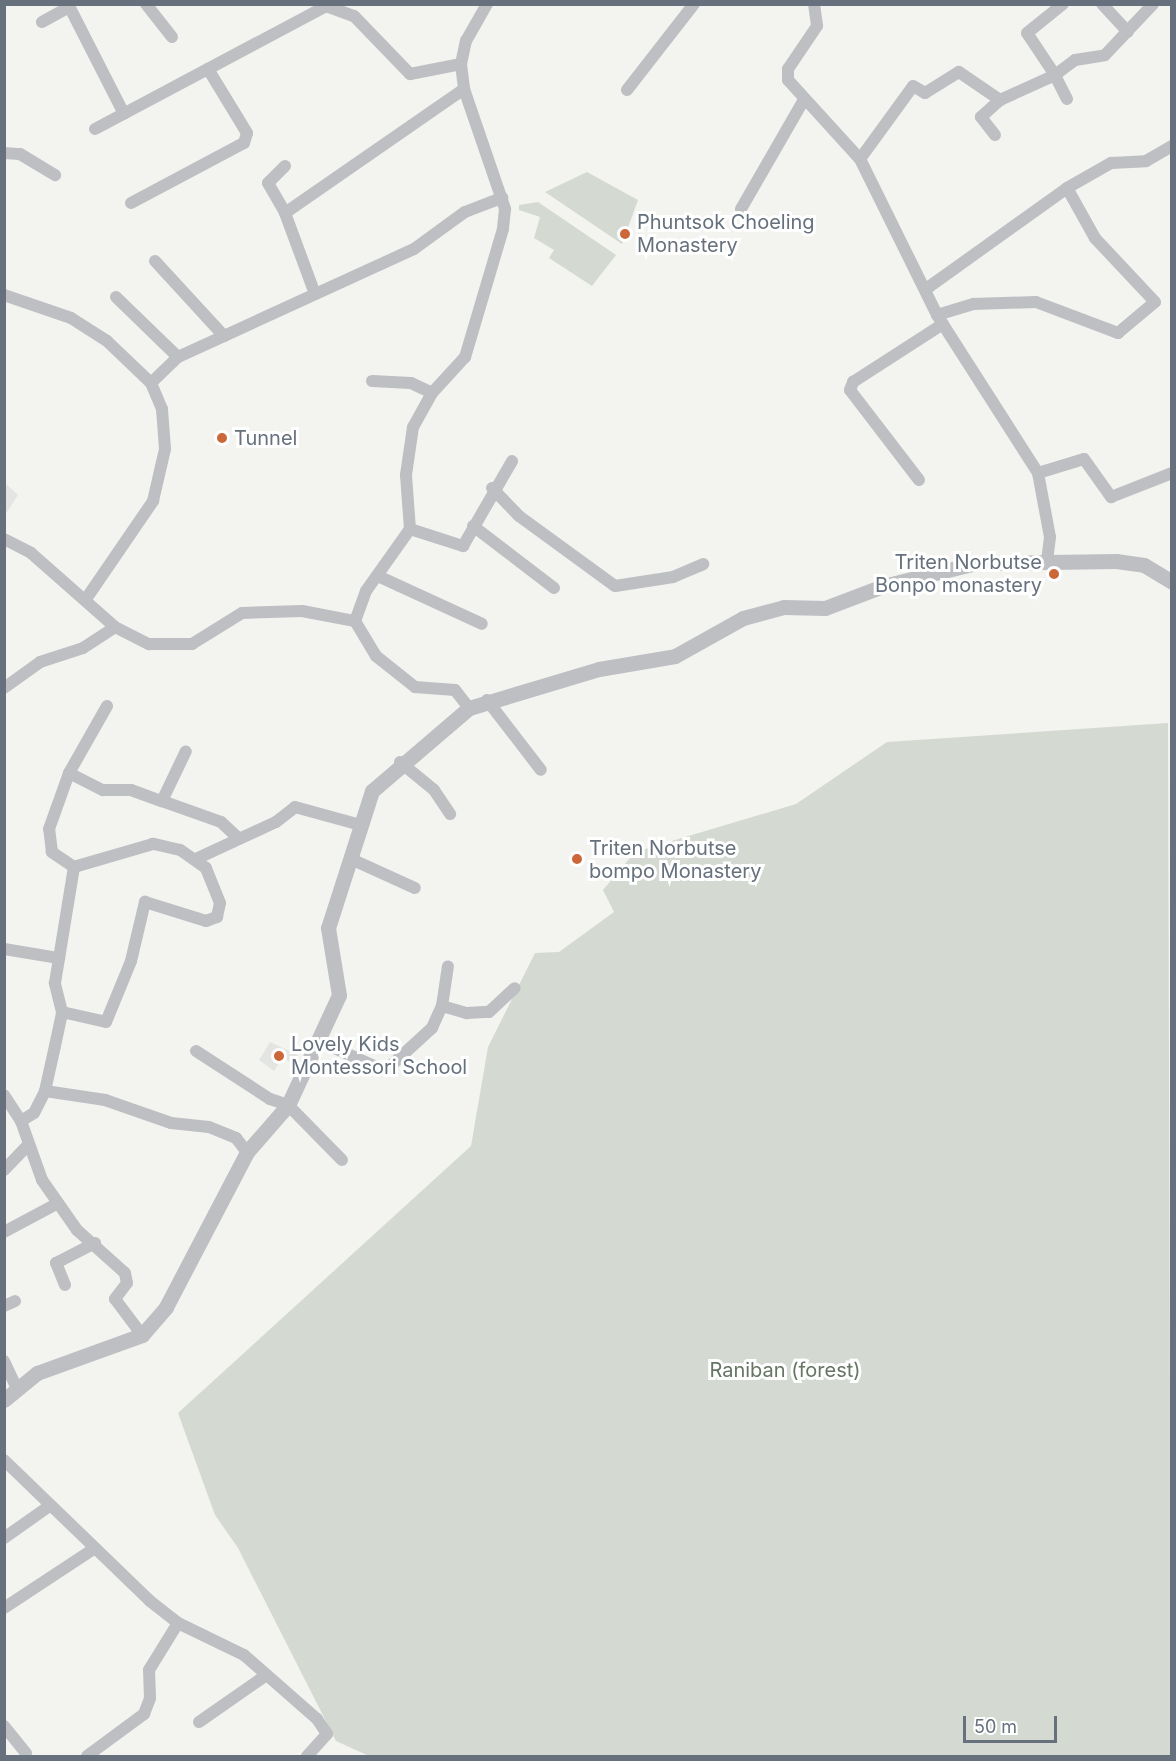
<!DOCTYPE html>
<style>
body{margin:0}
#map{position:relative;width:1176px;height:1761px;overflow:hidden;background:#f3f3f0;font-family:Inter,sans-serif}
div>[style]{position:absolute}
.built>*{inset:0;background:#e3e5e3}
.green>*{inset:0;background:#d4d9d2}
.minor>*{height:12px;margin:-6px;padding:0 6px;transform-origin:6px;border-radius:6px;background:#bdbfc3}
.tertiary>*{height:15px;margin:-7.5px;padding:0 7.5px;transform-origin:7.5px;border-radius:7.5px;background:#bdbfc3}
.dots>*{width:16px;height:16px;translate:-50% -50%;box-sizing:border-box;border:3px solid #fff;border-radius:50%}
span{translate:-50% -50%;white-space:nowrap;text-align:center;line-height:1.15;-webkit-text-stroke:6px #fff;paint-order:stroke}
.poi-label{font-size:20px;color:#66717d}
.left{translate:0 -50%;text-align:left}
.right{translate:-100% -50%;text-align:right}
.park-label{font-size:20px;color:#667564}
.frame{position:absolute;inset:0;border:6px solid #66717d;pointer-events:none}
.scale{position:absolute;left:963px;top:1716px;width:94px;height:27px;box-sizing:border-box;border:3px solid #66717d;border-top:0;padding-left:8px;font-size:18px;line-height:21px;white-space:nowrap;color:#66717d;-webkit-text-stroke:4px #fff;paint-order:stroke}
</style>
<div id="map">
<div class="built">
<div style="clip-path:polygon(5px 483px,18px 495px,5px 515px)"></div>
<div style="clip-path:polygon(270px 1042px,298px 1055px,293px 1064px,283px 1057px,274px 1071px,259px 1060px)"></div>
</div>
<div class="green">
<div style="clip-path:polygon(587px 172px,638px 200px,622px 244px,545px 192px)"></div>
<div style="clip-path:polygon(538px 202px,616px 255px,592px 286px,549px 258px,554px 250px,534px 238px,540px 217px,519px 210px,519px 205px)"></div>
<div style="clip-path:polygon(1168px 723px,1171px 1756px,369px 1756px,336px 1741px,238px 1548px,215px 1515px,178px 1413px,471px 1146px,488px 1047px,535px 953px,559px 952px,614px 912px,603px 890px,635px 852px,796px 804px,887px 742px)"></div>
</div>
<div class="minor">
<div style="left:68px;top:4px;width:123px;rotate:63deg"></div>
<div style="left:146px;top:4px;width:42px;rotate:51.8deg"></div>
<div style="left:814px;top:4px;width:22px;rotate:82deg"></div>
<div style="left:817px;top:26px;width:52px;rotate:124deg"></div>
<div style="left:788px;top:69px;width:11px;rotate:90deg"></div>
<div style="left:788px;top:80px;width:107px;rotate:47.7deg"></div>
<div style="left:860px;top:159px;width:174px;rotate:63.7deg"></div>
<div style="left:937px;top:315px;width:188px;rotate:57.4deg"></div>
<div style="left:1038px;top:473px;width:65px;rotate:79.4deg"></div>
<div style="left:1050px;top:537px;width:23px;rotate:97deg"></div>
<div style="left:1102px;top:4px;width:38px;rotate:47deg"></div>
<div style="left:42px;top:22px;width:31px;rotate:-29deg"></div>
<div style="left:461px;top:64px;width:25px;rotate:83deg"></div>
<div style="left:464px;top:89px;width:127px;rotate:71.1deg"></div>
<div style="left:505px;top:209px;width:20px;rotate:96deg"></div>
<div style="left:503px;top:229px;width:134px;rotate:106.5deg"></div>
<div style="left:465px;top:357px;width:49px;rotate:132.5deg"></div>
<div style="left:432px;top:393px;width:39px;rotate:119deg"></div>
<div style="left:413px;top:427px;width:49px;rotate:98.3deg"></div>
<div style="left:406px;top:475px;width:54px;rotate:85.8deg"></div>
<div style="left:410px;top:529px;width:76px;rotate:125.4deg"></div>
<div style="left:366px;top:591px;width:32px;rotate:110deg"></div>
<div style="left:355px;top:621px;width:41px;rotate:59deg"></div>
<div style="left:376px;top:656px;width:50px;rotate:38.5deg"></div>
<div style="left:415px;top:687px;width:40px;rotate:4.3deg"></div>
<div style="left:455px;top:690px;width:23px;rotate:52deg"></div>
<div style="left:627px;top:90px;width:109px;rotate:-52.1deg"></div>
<div style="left:1067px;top:99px;width:27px;rotate:-117deg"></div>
<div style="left:1055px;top:75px;width:25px;rotate:-37deg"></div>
<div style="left:1075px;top:60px;width:30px;rotate:-9deg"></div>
<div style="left:1105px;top:55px;width:70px;rotate:-46.7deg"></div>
<div style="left:95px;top:129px;width:262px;rotate:-28deg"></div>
<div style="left:326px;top:6px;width:30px;rotate:20deg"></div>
<div style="left:354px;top:16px;width:81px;rotate:46deg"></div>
<div style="left:410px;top:74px;width:52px;rotate:-11.1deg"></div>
<div style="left:461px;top:64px;width:24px;rotate:-78deg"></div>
<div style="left:466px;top:41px;width:43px;rotate:-60.4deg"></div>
<div style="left:995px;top:135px;width:23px;rotate:-128deg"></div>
<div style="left:981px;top:117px;width:25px;rotate:-42deg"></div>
<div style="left:4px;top:153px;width:16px;rotate:4deg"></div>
<div style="left:20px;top:154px;width:41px;rotate:31deg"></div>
<div style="left:860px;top:159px;width:90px;rotate:-54deg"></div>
<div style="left:913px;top:86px;width:14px;rotate:30deg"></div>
<div style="left:925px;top:93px;width:40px;rotate:-32deg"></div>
<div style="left:959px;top:72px;width:50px;rotate:34.3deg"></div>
<div style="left:1000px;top:100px;width:60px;rotate:-24.4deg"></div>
<div style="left:1055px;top:75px;width:50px;rotate:-123.7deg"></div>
<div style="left:1027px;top:33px;width:46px;rotate:-38.9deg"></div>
<div style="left:285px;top:166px;width:24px;rotate:135deg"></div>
<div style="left:268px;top:183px;width:34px;rotate:60deg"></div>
<div style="left:131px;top:203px;width:128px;rotate:-28deg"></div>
<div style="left:244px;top:143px;width:10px;rotate:-73deg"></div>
<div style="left:247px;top:133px;width:75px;rotate:-121.4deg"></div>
<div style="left:741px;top:209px;width:125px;rotate:-60.1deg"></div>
<div style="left:155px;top:261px;width:102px;rotate:47.4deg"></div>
<div style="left:926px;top:289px;width:173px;rotate:-35.6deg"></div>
<div style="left:1067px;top:188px;width:51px;rotate:-29.6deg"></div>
<div style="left:1111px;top:163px;width:35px;rotate:-3deg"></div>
<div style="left:1146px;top:161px;width:30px;rotate:-30deg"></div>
<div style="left:315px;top:294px;width:86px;rotate:-110.3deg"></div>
<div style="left:285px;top:213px;width:218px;rotate:-34.7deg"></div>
<div style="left:4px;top:295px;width:71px;rotate:18.9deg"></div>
<div style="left:71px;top:318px;width:43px;rotate:32.6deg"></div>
<div style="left:107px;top:341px;width:61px;rotate:43.7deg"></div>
<div style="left:116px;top:297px;width:86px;rotate:44.1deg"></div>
<div style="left:937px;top:315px;width:38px;rotate:-17deg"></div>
<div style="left:973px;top:304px;width:63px;rotate:-1.8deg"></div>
<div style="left:1036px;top:302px;width:88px;rotate:20.7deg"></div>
<div style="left:1118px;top:333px;width:48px;rotate:-40deg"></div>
<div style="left:1155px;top:302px;width:88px;rotate:-133.2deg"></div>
<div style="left:1095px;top:238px;width:57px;rotate:-119.2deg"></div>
<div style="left:372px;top:381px;width:39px;rotate:3deg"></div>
<div style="left:411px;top:383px;width:23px;rotate:25deg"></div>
<div style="left:1038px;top:473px;width:48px;rotate:-16.9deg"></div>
<div style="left:1084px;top:459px;width:47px;rotate:54.6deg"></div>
<div style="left:1111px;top:497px;width:66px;rotate:-21.5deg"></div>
<div style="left:919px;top:480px;width:113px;rotate:-127.5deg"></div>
<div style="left:850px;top:390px;width:9px;rotate:-69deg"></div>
<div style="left:853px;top:382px;width:107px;rotate:-32.8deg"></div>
<div style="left:492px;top:488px;width:39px;rotate:46deg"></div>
<div style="left:519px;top:516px;width:119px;rotate:36.1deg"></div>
<div style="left:615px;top:586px;width:59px;rotate:-8.8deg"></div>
<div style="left:673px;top:577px;width:33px;rotate:-23deg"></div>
<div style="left:473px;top:526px;width:102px;rotate:37.4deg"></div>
<div style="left:410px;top:529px;width:56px;rotate:17.8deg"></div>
<div style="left:463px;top:546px;width:98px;rotate:-60deg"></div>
<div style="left:4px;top:539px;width:30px;rotate:27deg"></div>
<div style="left:31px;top:553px;width:112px;rotate:41.4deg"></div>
<div style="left:115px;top:627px;width:38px;rotate:27deg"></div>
<div style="left:149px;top:644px;width:43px"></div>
<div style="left:192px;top:644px;width:59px;rotate:-31.8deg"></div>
<div style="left:242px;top:613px;width:60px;rotate:-1.9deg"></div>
<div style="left:302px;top:611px;width:54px;rotate:10.7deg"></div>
<div style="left:380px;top:577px;width:112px;rotate:24.7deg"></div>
<div style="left:86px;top:599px;width:119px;rotate:-55.6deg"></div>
<div style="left:153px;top:501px;width:53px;rotate:-77deg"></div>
<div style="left:165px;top:449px;width:40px;rotate:-94.3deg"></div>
<div style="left:162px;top:409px;width:28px;rotate:-113deg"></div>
<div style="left:151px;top:383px;width:37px;rotate:-44deg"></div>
<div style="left:178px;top:357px;width:260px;rotate:-24.6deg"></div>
<div style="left:414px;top:249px;width:63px;rotate:-36deg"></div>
<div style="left:465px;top:212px;width:40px;rotate:-21deg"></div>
<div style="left:4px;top:688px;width:44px;rotate:-35.8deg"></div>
<div style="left:40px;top:662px;width:45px;rotate:-18deg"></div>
<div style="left:83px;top:648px;width:38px;rotate:-33deg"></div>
<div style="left:487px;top:700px;width:88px;rotate:52.4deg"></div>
<div style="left:400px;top:762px;width:44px;rotate:39.5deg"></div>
<div style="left:434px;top:790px;width:29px;rotate:56deg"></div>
<div style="left:69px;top:773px;width:38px;rotate:27deg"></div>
<div style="left:103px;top:790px;width:28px"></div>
<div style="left:131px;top:790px;width:33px;rotate:20deg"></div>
<div style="left:162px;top:801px;width:55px;rotate:-64.4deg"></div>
<div style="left:162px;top:801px;width:63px;rotate:19.6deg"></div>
<div style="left:221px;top:822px;width:22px;rotate:43deg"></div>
<div style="left:198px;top:858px;width:86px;rotate:-24.8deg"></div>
<div style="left:276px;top:822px;width:24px;rotate:-38deg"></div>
<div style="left:295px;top:807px;width:68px;rotate:15.3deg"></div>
<div style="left:351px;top:859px;width:70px;rotate:24.4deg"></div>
<div style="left:4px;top:949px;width:56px;rotate:9.3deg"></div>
<div style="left:442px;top:1006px;width:26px;rotate:16deg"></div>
<div style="left:467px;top:1013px;width:22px;rotate:-3deg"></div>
<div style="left:489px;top:1012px;width:35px;rotate:-43deg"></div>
<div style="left:62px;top:1012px;width:45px;rotate:12.8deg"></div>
<div style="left:106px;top:1022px;width:66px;rotate:-67.7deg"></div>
<div style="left:131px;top:961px;width:61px;rotate:-76.7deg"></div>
<div style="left:145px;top:902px;width:64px;rotate:17.3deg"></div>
<div style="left:206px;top:921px;width:12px;rotate:-20deg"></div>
<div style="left:217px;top:917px;width:14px;rotate:-78deg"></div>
<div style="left:220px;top:903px;width:38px;rotate:-112deg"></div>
<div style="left:206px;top:868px;width:32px;rotate:-145deg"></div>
<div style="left:180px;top:850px;width:28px;rotate:-167deg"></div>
<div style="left:153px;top:844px;width:82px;rotate:163.8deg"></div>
<div style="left:74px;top:867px;width:27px;rotate:-146deg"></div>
<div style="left:52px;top:852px;width:23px;rotate:-97deg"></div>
<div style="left:49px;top:829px;width:59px;rotate:-70.3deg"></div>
<div style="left:69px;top:773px;width:77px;rotate:-60.4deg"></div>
<div style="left:319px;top:1041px;width:72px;rotate:24.4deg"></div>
<div style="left:385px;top:1071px;width:64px;rotate:-42.5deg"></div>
<div style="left:432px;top:1028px;width:24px;rotate:-66deg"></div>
<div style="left:442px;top:1006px;width:40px;rotate:-81.5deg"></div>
<div style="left:196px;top:1051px;width:88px;rotate:33deg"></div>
<div style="left:270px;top:1099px;width:19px;rotate:18deg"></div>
<div style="left:288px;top:1105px;width:77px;rotate:45.5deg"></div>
<div style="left:45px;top:1091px;width:61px;rotate:8.5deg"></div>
<div style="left:105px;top:1100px;width:70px;rotate:19.2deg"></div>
<div style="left:171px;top:1123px;width:38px;rotate:6deg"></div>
<div style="left:209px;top:1127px;width:29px;rotate:22deg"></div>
<div style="left:236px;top:1138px;width:18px;rotate:52deg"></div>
<div style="left:4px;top:1095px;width:31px;rotate:57deg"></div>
<div style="left:21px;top:1121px;width:63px;rotate:70.4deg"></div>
<div style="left:42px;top:1180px;width:61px;rotate:55deg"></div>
<div style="left:77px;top:1230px;width:64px;rotate:41.9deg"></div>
<div style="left:125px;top:1273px;width:10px;rotate:79deg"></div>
<div style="left:127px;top:1283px;width:20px;rotate:127deg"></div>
<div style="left:115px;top:1299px;width:45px;rotate:53.1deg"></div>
<div style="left:21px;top:1121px;width:15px;rotate:-32deg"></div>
<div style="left:34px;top:1113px;width:25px;rotate:-63deg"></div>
<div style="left:45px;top:1091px;width:46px;rotate:-77.5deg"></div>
<div style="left:55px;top:1046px;width:35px;rotate:-78deg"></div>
<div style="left:62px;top:1012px;width:30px;rotate:-104deg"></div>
<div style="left:55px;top:983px;width:118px;rotate:-80.7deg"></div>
<div style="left:4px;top:1170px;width:33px;rotate:-46deg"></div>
<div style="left:4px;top:1232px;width:61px;rotate:-28.2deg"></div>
<div style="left:65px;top:1285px;width:24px;rotate:-112deg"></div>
<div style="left:56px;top:1263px;width:44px;rotate:-27.1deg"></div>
<div style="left:4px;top:1306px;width:12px;rotate:-24deg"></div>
<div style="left:4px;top:1361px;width:29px;rotate:65deg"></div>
<div style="left:4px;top:1460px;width:203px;rotate:44deg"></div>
<div style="left:150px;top:1601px;width:36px;rotate:38deg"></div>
<div style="left:178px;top:1623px;width:73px;rotate:25.9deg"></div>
<div style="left:244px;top:1655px;width:97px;rotate:41.2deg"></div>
<div style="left:317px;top:1719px;width:18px;rotate:56deg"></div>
<div style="left:327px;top:1734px;width:30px;rotate:132deg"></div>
<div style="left:4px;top:1538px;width:54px;rotate:-35.2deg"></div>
<div style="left:4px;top:1608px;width:105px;rotate:-33.4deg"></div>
<div style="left:199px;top:1722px;width:80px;rotate:-34.9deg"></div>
<div style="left:4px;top:1726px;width:35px;rotate:51deg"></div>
<div style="left:87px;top:1756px;width:71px;rotate:-36.4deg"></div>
<div style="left:144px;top:1714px;width:17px;rotate:-69deg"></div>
<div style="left:150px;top:1698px;width:28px;rotate:-92deg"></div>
<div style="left:149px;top:1670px;width:55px;rotate:-58.3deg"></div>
</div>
<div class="tertiary">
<div style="left:4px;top:1400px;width:43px;rotate:-39.3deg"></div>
<div style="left:37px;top:1373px;width:112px;rotate:-19.9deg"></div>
<div style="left:142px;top:1335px;width:37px;rotate:-49deg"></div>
<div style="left:166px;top:1307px;width:175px;rotate:-62.4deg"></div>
<div style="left:247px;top:1152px;width:62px;rotate:-48.9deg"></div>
<div style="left:288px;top:1105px;width:121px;rotate:-65.1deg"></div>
<div style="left:339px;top:995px;width:68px;rotate:-99.3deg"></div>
<div style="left:328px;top:928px;width:144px;rotate:-72.2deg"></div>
<div style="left:372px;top:791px;width:128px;rotate:-40.6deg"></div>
<div style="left:469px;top:708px;width:136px;rotate:-16.7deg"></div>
<div style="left:599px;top:669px;width:77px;rotate:-9.7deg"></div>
<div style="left:675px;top:656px;width:78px;rotate:-29.2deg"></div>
<div style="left:743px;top:618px;width:42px;rotate:-15deg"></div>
<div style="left:784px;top:607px;width:41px;rotate:1.4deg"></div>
<div style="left:825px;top:608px;width:62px;rotate:-20.8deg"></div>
<div style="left:883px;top:586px;width:96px;rotate:-13.9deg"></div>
<div style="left:976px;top:563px;width:140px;rotate:-0.8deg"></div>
<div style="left:1116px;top:561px;width:28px;rotate:8deg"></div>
<div style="left:1144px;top:565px;width:33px;rotate:31deg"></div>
</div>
<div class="dots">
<div style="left:625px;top:234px;background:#cb6738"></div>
<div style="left:222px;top:438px;background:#cb6738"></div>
<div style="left:1054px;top:574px;background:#cb6738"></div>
<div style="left:577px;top:859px;background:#cb6738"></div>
<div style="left:279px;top:1056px;background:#cb6738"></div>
</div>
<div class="poi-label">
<span class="left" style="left:637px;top:234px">Phuntsok Choeling<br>Monastery</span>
<span class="left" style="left:234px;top:438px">Tunnel</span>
<span class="right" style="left:1042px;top:574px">Triten Norbutse<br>Bonpo monastery</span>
<span class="left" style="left:589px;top:860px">Triten Norbutse<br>bompo Monastery</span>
<span class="left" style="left:291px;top:1056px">Lovely Kids<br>Montessori School</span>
</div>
<div class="park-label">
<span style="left:785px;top:1370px">Raniban (forest)</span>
</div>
<div class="frame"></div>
<div class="scale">50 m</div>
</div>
